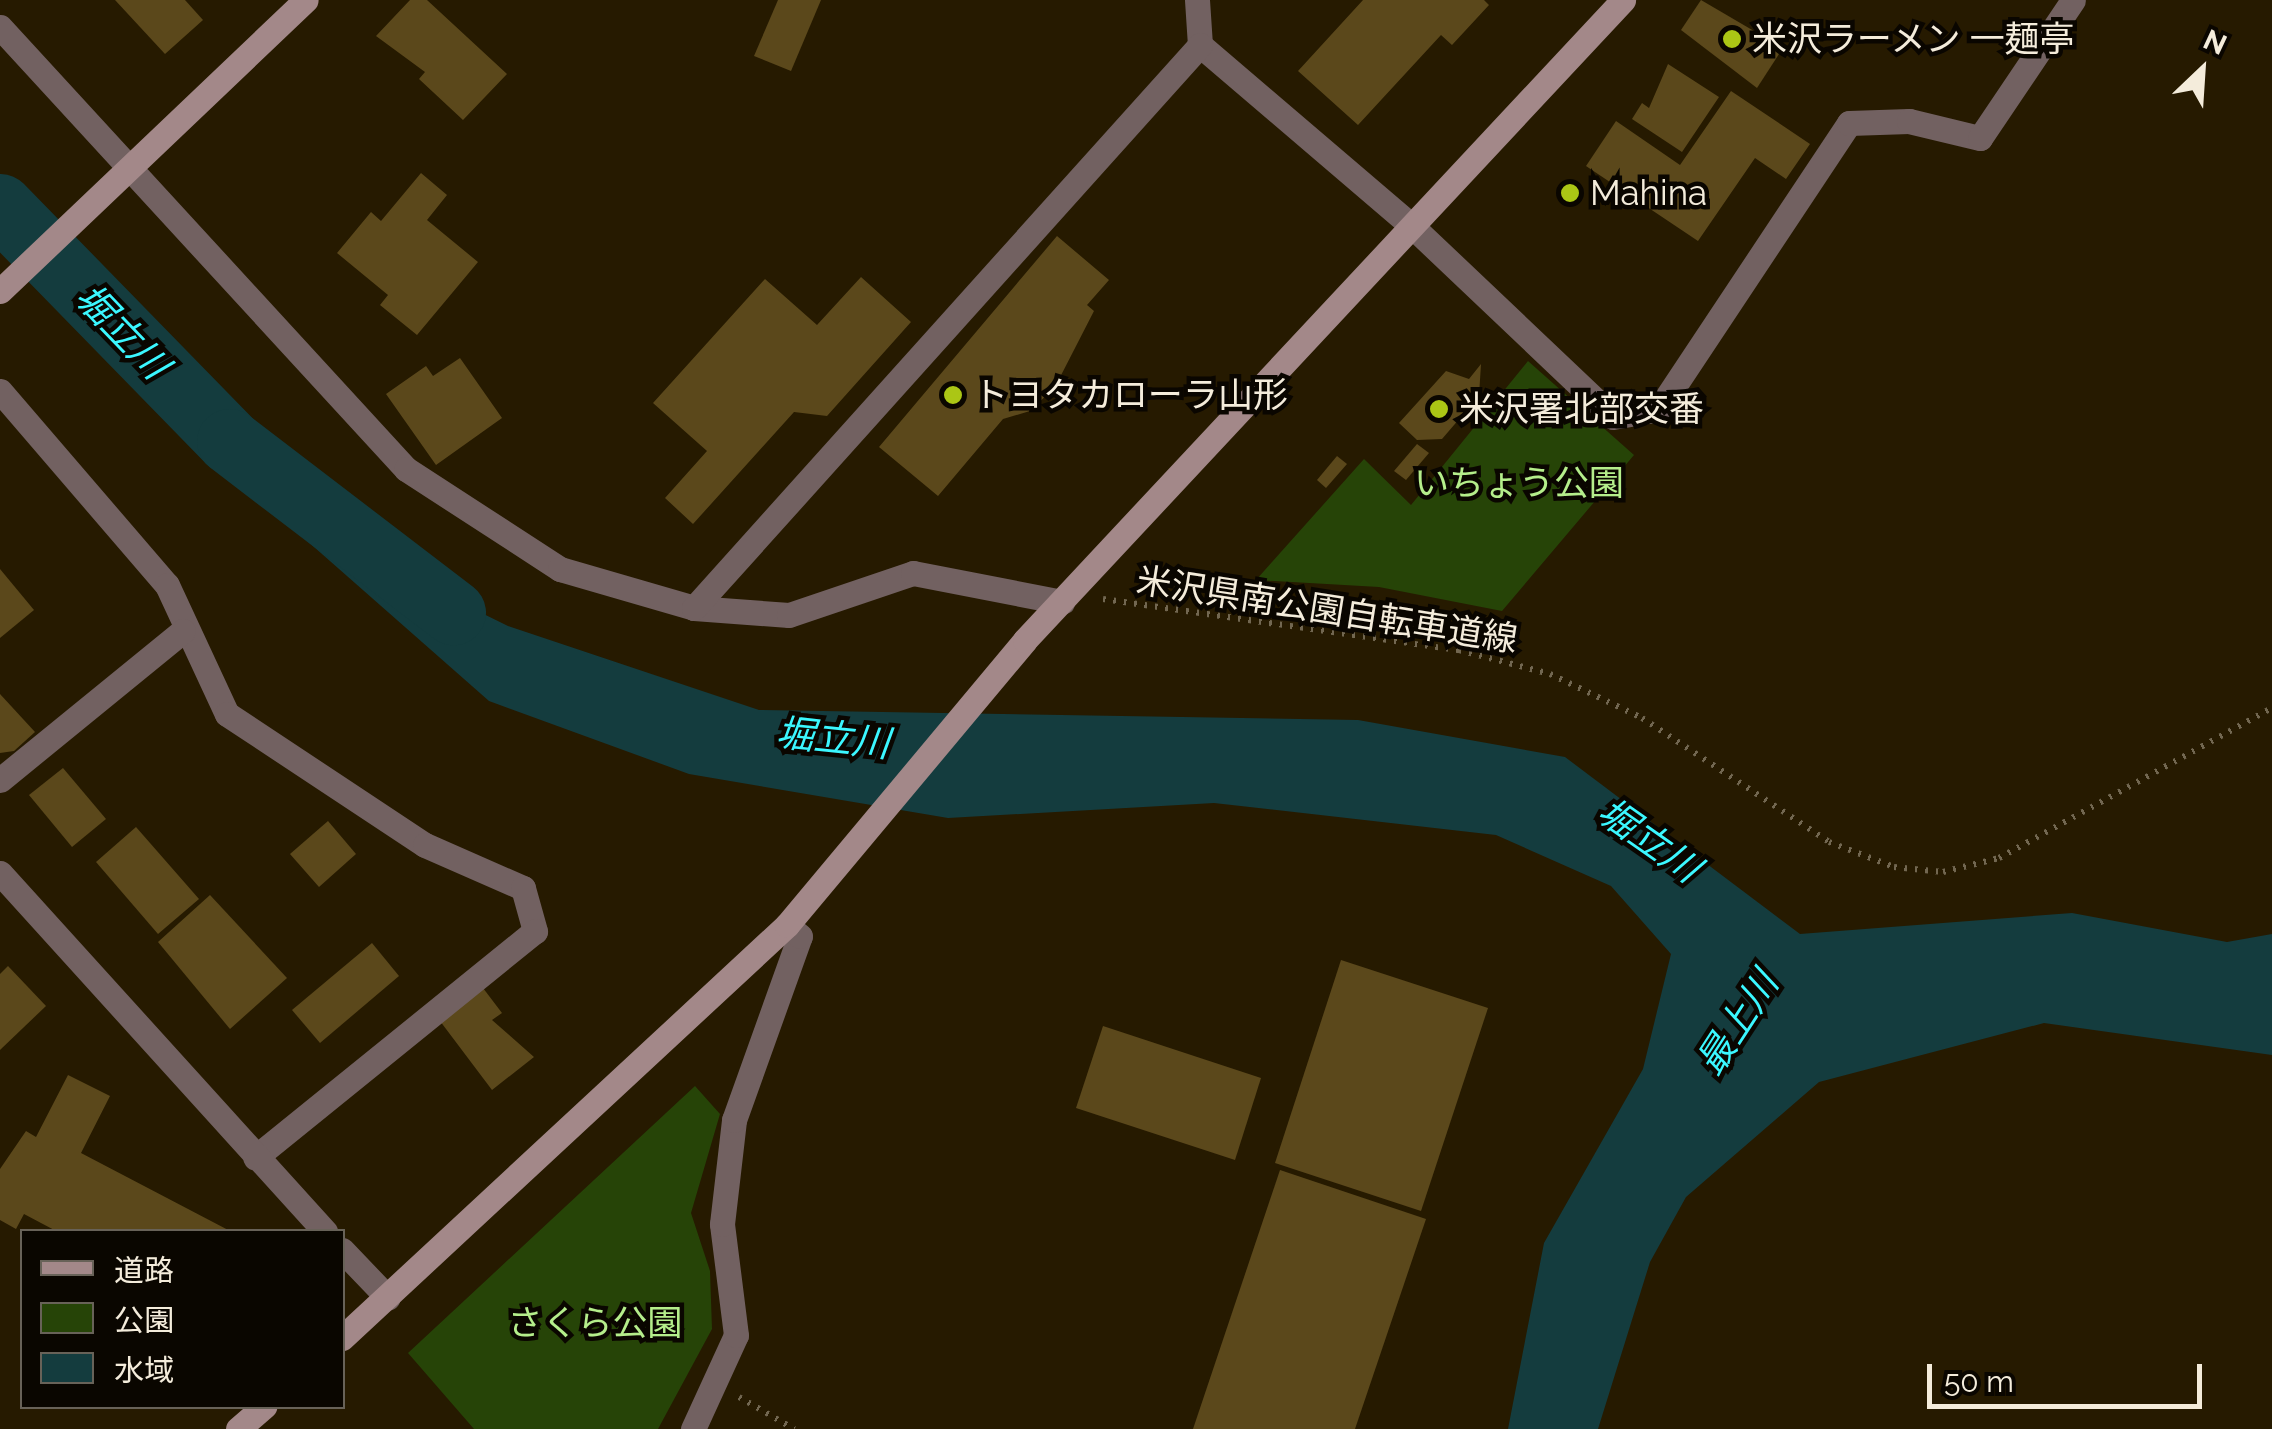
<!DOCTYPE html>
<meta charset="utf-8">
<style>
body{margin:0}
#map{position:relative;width:2272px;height:1429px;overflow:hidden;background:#261a00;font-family:Raleway,"Noto Sans JP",sans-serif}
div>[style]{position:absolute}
.green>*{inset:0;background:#264407}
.water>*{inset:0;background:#143c3e}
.river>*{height:65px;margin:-32.5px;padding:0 32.5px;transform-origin:32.5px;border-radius:32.5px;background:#143c3e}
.building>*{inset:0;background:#5b481b}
.path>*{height:6px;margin-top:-3px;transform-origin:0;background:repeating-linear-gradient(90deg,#726751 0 2.5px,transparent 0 10.5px)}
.street>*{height:25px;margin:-12.5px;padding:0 12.5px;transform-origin:12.5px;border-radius:12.5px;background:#726161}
.secondary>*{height:25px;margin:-12.5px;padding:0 12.5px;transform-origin:12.5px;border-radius:12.5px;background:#a38889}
.dots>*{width:28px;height:28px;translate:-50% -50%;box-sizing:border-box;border:5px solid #0a0600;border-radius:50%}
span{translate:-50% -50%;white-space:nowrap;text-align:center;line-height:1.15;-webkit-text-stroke:9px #0a0600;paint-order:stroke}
.poi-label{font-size:35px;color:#f4ecdb}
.left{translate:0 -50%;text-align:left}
.park-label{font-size:35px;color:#b5ee8b}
.street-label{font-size:35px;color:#f4ecdb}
.water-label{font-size:38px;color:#3bf7ff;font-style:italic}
.legend{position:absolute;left:20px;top:1229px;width:325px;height:180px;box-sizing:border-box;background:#0a0600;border:2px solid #686258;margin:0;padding:12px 18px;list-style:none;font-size:30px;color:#f4ecdb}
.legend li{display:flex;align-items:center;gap:20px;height:50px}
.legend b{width:50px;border:2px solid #686258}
.north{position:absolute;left:2152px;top:20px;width:100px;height:100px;-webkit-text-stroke:8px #0a0600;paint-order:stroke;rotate:25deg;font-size:28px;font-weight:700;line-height:40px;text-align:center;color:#f4ecdb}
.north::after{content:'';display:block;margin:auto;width:35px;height:45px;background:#f4ecdb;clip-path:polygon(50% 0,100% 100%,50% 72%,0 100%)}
.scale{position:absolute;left:1927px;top:1364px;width:275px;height:45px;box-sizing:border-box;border:5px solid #f4ecdb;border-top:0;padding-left:12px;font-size:30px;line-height:35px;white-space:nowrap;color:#f4ecdb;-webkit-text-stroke:8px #0a0600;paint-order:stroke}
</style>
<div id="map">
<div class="green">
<div style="clip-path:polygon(1528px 361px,1634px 455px,1502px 611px,1379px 587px,1256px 580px,1364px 459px,1411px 505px)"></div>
<div style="clip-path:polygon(695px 1086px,720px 1114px,691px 1213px,710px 1271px,712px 1329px,658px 1429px,474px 1429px,408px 1353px)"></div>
</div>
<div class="water">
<div style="clip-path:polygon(272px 510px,508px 626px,759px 710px,1358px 720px,1565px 757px,1800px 934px,2072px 913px,2227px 942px,2272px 934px,2272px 1055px,2044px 1023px,1819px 1082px,1686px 1197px,1650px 1262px,1598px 1429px,1508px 1429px,1544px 1243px,1643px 1069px,1671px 954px,1611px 886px,1496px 835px,1214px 803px,948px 818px,689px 774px,489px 701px)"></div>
</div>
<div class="river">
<div style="left:0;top:206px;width:328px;rotate:45.7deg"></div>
<div style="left:229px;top:441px;width:282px;rotate:37.4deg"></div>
</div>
<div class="building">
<div style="clip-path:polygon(115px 0,185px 0,203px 20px,165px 54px)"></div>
<div style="clip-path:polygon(410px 0,427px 0,507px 74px,463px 120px,419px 79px,425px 72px,376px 36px)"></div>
<div style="clip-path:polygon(778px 0,821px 0,791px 71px,754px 56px)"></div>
<div style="clip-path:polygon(1363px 0,1484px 0,1489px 5px,1452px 45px,1441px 35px,1358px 125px,1298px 71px)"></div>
<div style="clip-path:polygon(1701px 0,1783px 48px,1757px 88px,1681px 30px)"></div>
<div style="clip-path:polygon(1668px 64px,1719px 97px,1682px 152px,1632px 119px,1642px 103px,1649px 108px)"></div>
<div style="clip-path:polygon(1731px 91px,1810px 144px,1786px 179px,1755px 158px,1698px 241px,1586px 166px,1616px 121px,1680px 165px)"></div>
<div style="clip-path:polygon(421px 173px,447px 195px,427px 220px,478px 262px,417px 335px,380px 305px,388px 295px,337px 253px,371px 212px,381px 221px)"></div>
<div style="clip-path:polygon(1057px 236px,1109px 280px,1087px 305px,1094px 311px,1055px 387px,1030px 411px,1003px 419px,938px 496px,879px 447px)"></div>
<div style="clip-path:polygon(861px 277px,911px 322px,827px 416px,794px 412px,693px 524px,665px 498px,707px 451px,653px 403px,765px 279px,817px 325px)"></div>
<div style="clip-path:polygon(460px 358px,502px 418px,436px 465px,386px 394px,426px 366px,433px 376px)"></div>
<div style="clip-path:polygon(1481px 364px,1479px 396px,1442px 439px,1417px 440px,1399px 423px,1446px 371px,1469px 379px)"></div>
<div style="clip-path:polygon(1417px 444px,1429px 453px,1406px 480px,1394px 471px)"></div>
<div style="clip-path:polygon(1337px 456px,1347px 464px,1326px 488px,1317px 480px)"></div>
<div style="clip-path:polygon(0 569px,34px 610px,0 638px)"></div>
<div style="clip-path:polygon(0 694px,35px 732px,14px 751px,0 753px)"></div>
<div style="clip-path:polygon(63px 768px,106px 819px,72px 847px,29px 795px)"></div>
<div style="clip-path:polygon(328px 821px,356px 854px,319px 887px,290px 854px)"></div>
<div style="clip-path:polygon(136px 827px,199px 899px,158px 934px,96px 862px)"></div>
<div style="clip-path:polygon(210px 895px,287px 978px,230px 1029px,158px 942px)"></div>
<div style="clip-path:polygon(372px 943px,399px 976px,320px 1043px,292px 1010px)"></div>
<div style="clip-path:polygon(1341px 960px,1488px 1008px,1421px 1211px,1275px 1163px)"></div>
<div style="clip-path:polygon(8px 966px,46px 1006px,0 1050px,0 974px)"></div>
<div style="clip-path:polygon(483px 988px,502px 1013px,492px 1020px,534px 1057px,492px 1090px,440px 1021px)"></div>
<div style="clip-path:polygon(1103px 1026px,1261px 1078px,1235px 1160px,1076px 1108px)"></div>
<div style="clip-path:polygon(68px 1075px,110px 1096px,81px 1153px,232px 1232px,58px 1232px,24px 1214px,16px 1229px,0 1220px,0 1169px,26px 1131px,36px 1137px)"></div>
<div style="clip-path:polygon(1280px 1170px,1426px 1219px,1355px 1429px,1193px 1429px)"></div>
</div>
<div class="path">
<div style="left:1103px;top:599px;width:360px;rotate:8.2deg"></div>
<div style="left:1459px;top:650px;width:94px;rotate:14.8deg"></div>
<div style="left:1550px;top:674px;width:102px;rotate:25.6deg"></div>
<div style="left:1642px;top:718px;width:224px;rotate:33.5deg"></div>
<div style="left:1829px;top:842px;width:70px;rotate:21deg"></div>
<div style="left:1894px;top:867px;width:49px;rotate:5.8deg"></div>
<div style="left:1943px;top:872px;width:58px;rotate:-14deg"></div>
<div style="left:1999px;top:858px;width:311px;rotate:-28.8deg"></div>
<div style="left:739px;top:1397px;width:64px;rotate:30.2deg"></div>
</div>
<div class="street">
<div style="left:1197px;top:0;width:45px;rotate:86.2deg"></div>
<div style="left:1200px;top:45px;width:282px;rotate:40.5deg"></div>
<div style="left:1414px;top:228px;width:274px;rotate:43.5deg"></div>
<div style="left:1613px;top:417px;width:47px;rotate:-9.9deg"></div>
<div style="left:1659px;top:409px;width:343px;rotate:-56.4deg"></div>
<div style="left:1849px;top:123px;width:60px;rotate:-1.9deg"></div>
<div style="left:1909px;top:121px;width:73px;rotate:13.5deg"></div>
<div style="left:1980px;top:138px;width:166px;rotate:-56deg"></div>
<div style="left:0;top:27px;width:600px;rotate:47.43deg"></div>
<div style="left:406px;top:469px;width:184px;rotate:33deg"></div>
<div style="left:560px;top:569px;width:140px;rotate:16.2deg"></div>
<div style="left:694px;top:608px;width:95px;rotate:4.2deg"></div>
<div style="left:789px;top:615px;width:131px;rotate:-18.7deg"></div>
<div style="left:913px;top:573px;width:152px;rotate:11deg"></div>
<div style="left:0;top:391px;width:256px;rotate:49.3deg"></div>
<div style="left:167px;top:585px;width:142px;rotate:65.1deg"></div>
<div style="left:227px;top:714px;width:237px;rotate:33.5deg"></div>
<div style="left:425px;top:845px;width:107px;rotate:23.7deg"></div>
<div style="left:523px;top:888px;width:45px;rotate:74.4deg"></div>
<div style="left:535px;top:931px;width:360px;rotate:141deg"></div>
<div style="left:694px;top:608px;width:757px;rotate:-48.05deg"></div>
<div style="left:0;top:780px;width:236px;rotate:-39.2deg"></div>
<div style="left:0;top:873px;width:484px;rotate:47.8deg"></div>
<div style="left:342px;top:1250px;width:66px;rotate:46.2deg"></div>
<div style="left:693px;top:1429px;width:103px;rotate:-65.4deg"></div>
<div style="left:736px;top:1335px;width:112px;rotate:-97.2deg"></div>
<div style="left:722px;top:1224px;width:105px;rotate:-83.4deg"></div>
<div style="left:734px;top:1120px;width:195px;rotate:-70.3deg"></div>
<div style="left:800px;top:936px;width:17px;rotate:-140deg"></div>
</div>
<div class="secondary">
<div style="left:0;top:291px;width:422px;rotate:-43.6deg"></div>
<div style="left:342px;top:1338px;width:607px;rotate:-42.86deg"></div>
<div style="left:787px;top:925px;width:371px;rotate:-50.1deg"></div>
<div style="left:1025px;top:640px;width:876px;rotate:-46.94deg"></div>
<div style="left:238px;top:1429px;width:35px;rotate:-41deg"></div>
</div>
<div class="dots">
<div style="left:1732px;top:39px;background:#abc615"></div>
<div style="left:1570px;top:193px;background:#abc615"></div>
<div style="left:953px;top:395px;background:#abc615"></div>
<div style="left:1439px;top:409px;background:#abc615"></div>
</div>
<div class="poi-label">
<span class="left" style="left:1752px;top:39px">米沢ラーメン 一麺亭</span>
<span class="left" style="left:1590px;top:193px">Mahina</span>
<span class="left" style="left:973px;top:395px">トヨタカローラ山形</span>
<span class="left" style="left:1459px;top:409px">米沢署北部交番</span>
</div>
<div class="park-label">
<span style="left:1519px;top:483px">いちょう公園</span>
<span style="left:595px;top:1323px">さくら公園</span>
</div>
<div class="street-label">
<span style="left:1327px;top:610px;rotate:9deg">米沢県南公園自転車道線</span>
</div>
<div class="water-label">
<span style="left:122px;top:331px;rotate:46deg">堀立川</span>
<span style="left:833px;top:738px;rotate:6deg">堀立川</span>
<span style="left:1649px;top:840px;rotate:35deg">堀立川</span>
<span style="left:1737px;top:1023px;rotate:-57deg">最上川</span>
</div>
<ul class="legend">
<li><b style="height:12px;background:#a38889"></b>道路</li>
<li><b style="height:28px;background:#264407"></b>公園</li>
<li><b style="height:28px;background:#143c3e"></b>水域</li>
</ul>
<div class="north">N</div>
<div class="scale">50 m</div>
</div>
